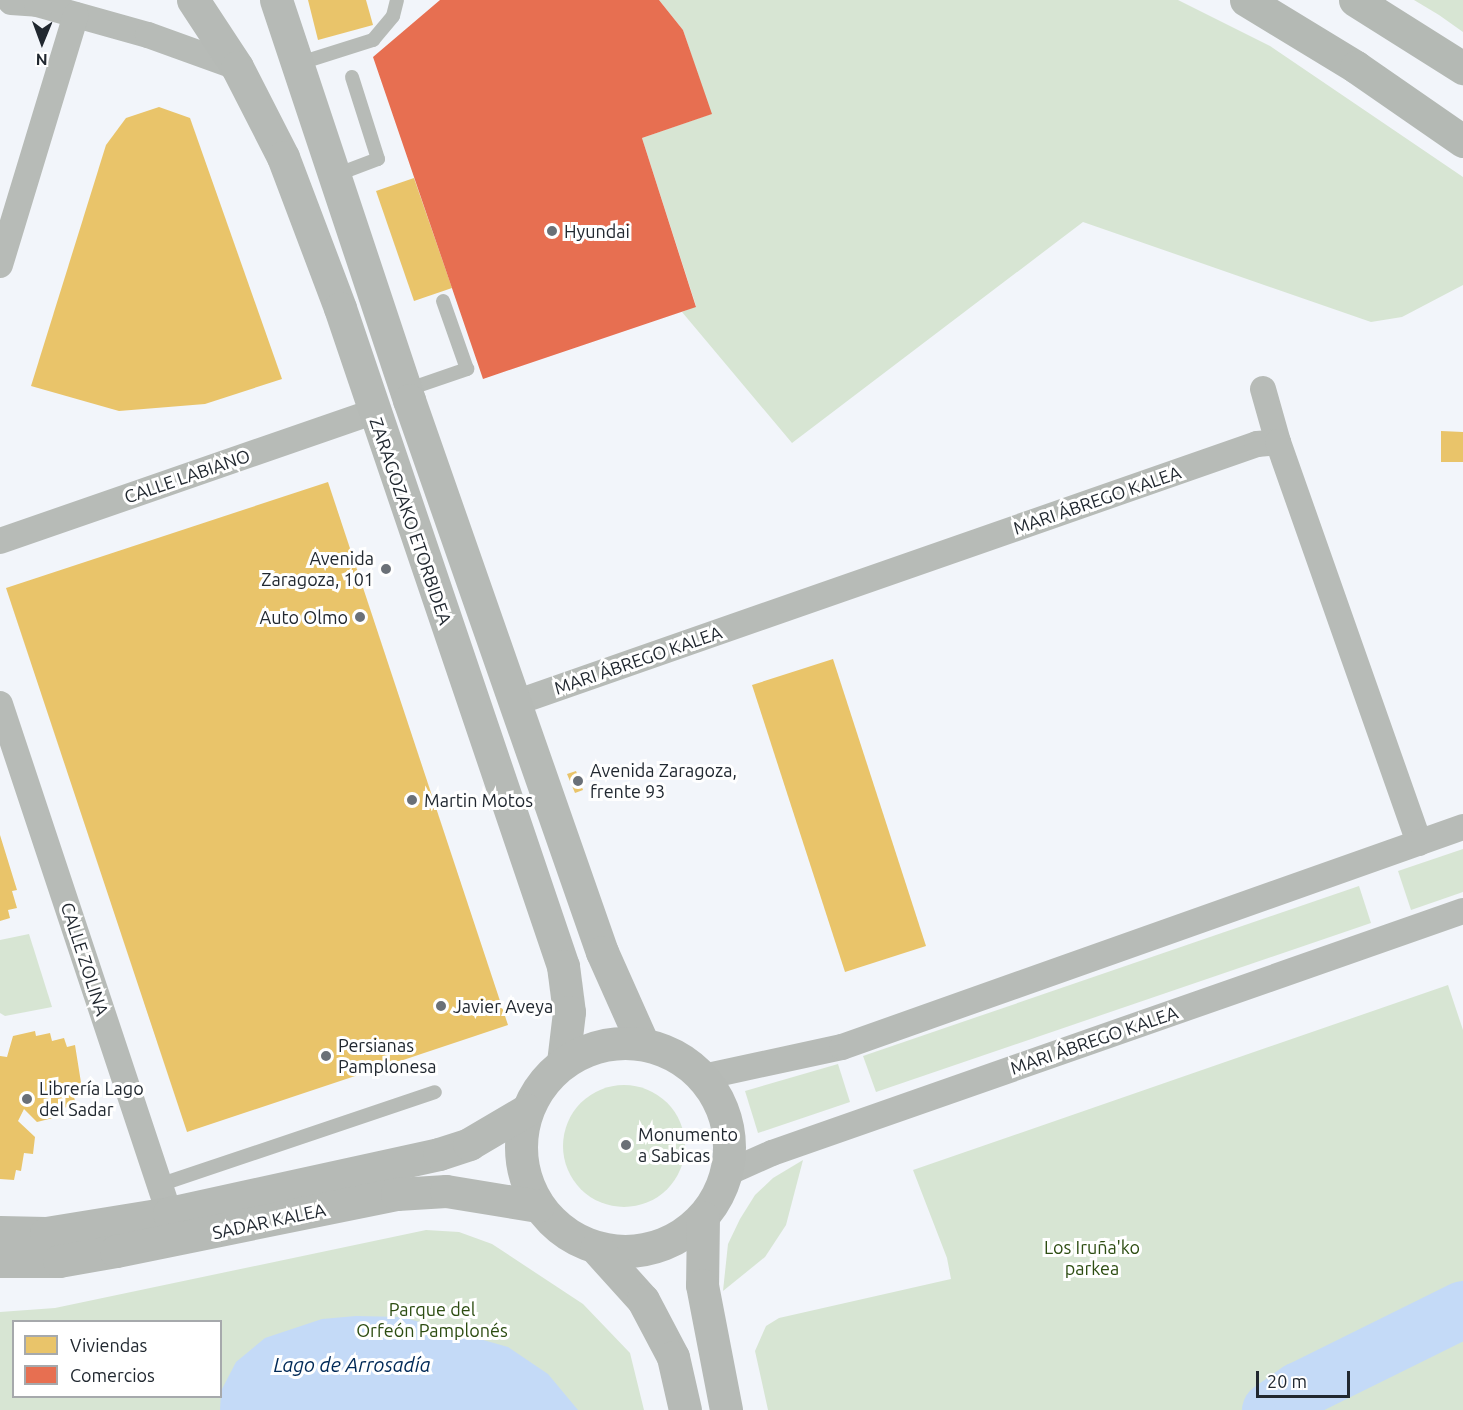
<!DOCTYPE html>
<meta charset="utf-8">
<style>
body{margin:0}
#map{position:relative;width:1463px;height:1410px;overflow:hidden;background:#f2f5fa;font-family:Ubuntu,sans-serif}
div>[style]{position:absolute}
.green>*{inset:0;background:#d7e5d3}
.round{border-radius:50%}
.water>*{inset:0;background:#c4daf7}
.homes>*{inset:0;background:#e9c46a}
.shops>*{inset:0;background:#e76f51}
.river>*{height:57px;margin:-28.5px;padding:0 28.5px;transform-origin:28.5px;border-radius:28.5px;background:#c4daf7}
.lane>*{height:14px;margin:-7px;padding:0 7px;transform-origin:7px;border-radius:7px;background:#b7bbb7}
.street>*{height:26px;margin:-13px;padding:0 13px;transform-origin:13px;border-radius:13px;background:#b7bbb7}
.secondary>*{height:33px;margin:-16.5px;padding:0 16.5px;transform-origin:16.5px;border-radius:16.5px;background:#b6bab6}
.secondary>.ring{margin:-16.5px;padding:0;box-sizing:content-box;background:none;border:33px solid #b6bab6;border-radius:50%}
.highway>*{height:33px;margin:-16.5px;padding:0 16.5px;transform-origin:16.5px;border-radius:16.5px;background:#b4b9b4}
.dots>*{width:16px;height:16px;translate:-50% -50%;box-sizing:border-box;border:3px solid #fff;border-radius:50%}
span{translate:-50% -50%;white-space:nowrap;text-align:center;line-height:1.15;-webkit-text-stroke:6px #fff;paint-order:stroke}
.poi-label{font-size:18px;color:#212830}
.left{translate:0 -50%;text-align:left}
.right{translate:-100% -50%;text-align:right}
.street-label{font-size:18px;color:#212830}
.park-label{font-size:18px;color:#2d4d12}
.water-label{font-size:20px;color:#002957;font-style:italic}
.legend{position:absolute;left:12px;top:1320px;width:210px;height:78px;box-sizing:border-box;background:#fff;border:2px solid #a6a9ac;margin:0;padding:8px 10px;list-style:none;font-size:18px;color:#212830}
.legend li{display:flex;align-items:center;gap:12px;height:30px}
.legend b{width:30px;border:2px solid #a6a9ac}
.north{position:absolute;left:12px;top:12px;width:60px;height:60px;-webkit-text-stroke:4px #fff;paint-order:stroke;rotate:181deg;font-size:16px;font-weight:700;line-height:24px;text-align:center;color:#212830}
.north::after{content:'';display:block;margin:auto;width:21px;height:27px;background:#212830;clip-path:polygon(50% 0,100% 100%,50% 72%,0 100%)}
.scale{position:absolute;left:1256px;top:1371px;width:94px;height:27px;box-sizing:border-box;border:3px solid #212830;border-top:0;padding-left:8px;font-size:18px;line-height:21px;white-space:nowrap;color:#212830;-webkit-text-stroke:4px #fff;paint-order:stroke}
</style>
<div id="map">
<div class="green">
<div style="clip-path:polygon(659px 0,1178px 0,1270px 46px,1463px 177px,1463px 285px,1402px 317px,1371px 322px,1083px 222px,792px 443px,682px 312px,696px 306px,642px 138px,711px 114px,683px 30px)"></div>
<div style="clip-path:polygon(1414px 0,1463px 0,1463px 32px,1439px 15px)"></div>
<div style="clip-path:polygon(1463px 849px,1463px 892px,1411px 910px,1398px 871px)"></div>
<div style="clip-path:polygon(1359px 886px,1371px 923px,876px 1092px,863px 1056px)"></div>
<div style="clip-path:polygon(29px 934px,52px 1007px,5px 1016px,0 1013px,0 940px)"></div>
<div style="clip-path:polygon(1448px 985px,1463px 1030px,1463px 1410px,768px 1410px,755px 1351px,766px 1326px,779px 1318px,951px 1279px,947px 1258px,913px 1170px)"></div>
<div style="clip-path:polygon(838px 1064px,850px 1102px,758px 1133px,745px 1091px)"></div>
<div class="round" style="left:563px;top:1085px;width:122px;height:122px"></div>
<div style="clip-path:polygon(803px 1160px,786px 1225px,765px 1257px,723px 1291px,728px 1244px,740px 1219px,755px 1195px,773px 1178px)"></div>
<div style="clip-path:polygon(evenodd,426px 1230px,459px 1232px,492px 1244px,583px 1304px,630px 1353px,644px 1410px,0 1410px,0 1312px,55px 1308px,426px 1230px,14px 1322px,220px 1322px,220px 1396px,14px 1396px,14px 1322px)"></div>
</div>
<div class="water">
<div style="clip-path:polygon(356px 1316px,402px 1317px,508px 1347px,548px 1374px,578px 1410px,220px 1410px,221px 1391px,236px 1362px,265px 1338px,322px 1319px)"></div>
</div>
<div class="homes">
<div style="clip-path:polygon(308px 0,366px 0,373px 25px,318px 40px)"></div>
<div style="clip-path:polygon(159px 107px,190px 118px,282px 379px,205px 404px,119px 411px,31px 386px,106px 145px,126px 118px)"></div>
<div style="clip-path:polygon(414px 178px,452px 288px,414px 301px,376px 191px)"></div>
<div style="clip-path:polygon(1441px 431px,1463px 432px,1463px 462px,1441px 462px)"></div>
<div style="clip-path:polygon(328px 482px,508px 1025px,187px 1132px,6px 588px)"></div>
<div style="clip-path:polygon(833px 659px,926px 946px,845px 972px,752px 685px)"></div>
<div style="clip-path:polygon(576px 771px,583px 790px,575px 793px,567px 774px)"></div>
<div style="clip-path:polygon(0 835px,17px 890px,12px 891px,17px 908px,8px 910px,10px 918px,0 921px)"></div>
<div style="clip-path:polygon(35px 1031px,36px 1036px,50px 1033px,52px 1041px,64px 1038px,67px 1047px,75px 1045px,83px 1095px,74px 1097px,76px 1105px,59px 1109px,61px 1116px,37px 1122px,24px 1109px,18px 1121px,35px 1137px,33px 1154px,24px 1153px,21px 1171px,16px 1170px,14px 1180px,0 1179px,0 1056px,7px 1057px,13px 1036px)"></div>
</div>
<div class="shops">
<div style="clip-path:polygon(440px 0,659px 0,683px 30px,712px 114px,642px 138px,696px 307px,483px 379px,373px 57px)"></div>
</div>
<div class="river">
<div style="left:1270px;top:1410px;width:35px;rotate:-35deg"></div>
<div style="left:1299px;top:1390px;width:183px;rotate:-26.3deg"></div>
</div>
<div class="lane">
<div style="left:297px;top:64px;width:80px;rotate:-17.5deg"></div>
<div style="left:373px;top:40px;width:31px;rotate:-50deg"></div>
<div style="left:393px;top:16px;width:16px;rotate:-76deg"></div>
<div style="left:333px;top:176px;width:48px;rotate:-20.7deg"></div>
<div style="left:378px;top:159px;width:86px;rotate:-107.6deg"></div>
<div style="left:406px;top:390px;width:65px;rotate:-19deg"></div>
<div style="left:467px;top:369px;width:72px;rotate:-109.4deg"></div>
<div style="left:159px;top:1185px;width:291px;rotate:-18.6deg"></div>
</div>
<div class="street">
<div style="left:11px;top:2px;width:26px;rotate:4deg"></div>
<div style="left:37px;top:4px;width:115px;rotate:15.6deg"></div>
<div style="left:148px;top:35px;width:95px;rotate:19.8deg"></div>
<div style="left:0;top:265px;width:261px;rotate:-73.1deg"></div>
<div style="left:1263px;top:389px;width:55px;rotate:74.2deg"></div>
<div style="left:0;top:541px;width:395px;rotate:-19.1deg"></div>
<div style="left:515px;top:703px;width:786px;rotate:-19.24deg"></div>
<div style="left:1257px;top:444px;width:21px;rotate:-5deg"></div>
<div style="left:1278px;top:442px;width:425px;rotate:70.6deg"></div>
<div style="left:0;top:704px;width:536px;rotate:71.63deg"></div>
<div style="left:703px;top:1077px;width:142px;rotate:-12.2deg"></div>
<div style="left:842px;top:1047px;width:659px;rotate:-19.51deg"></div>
<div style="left:727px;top:1173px;width:49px;rotate:-24deg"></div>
<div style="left:772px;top:1153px;width:732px;rotate:-19.3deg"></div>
</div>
<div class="secondary">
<div style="left:193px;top:0;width:80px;rotate:56.7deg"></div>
<div style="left:237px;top:67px;width:101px;rotate:62.9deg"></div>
<div style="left:283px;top:157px;width:161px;rotate:69.3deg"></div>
<div style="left:340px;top:308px;width:695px;rotate:71.28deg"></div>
<div style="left:563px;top:966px;width:46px;rotate:82.6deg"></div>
<div style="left:569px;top:1012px;width:50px;rotate:96.8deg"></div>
<div style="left:276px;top:0;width:422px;rotate:71.6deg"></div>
<div style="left:409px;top:400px;width:585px;rotate:70.73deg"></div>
<div style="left:602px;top:952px;width:101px;rotate:66deg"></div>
<div class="ring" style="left:521px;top:1043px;width:175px;height:175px"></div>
<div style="left:703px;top:1217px;width:68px;rotate:90.8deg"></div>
<div style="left:702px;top:1285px;width:127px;rotate:79.1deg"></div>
<div style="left:0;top:1232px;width:46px;rotate:1.2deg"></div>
<div style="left:46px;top:1233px;width:125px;rotate:-9.2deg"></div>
<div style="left:169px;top:1213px;width:276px;rotate:-12.3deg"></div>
<div style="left:439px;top:1154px;width:32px;rotate:-18deg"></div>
<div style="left:469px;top:1144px;width:67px;rotate:-30.4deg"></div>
<div style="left:596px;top:1248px;width:70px;rotate:47.9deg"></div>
<div style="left:643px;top:1300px;width:64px;rotate:62.2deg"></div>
<div style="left:673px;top:1357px;width:54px;rotate:77.2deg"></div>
<div style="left:0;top:1261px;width:59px"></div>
<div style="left:59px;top:1261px;width:58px;rotate:-10deg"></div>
<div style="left:116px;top:1251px;width:287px;rotate:-11.5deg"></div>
<div style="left:397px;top:1194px;width:49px;rotate:-3.5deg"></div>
<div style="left:446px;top:1191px;width:93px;rotate:9.3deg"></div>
</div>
<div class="highway">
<div style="left:1246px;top:0;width:129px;rotate:31.3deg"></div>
<div style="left:1356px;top:67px;width:130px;rotate:34.7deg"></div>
<div style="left:1355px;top:0;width:128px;rotate:32.2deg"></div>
</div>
<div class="dots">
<div style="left:552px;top:231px;background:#6a7077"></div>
<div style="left:386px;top:569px;background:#6a7077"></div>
<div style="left:360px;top:617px;background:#6a7077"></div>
<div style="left:578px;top:781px;background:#6a7077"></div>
<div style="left:412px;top:800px;background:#6a7077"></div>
<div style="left:441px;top:1006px;background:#6a7077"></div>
<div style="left:326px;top:1056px;background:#6a7077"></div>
<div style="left:27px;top:1099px;background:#6a7077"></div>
<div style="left:626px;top:1145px;background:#6a7077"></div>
</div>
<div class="poi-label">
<span class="left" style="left:564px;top:231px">Hyundai</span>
<span class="right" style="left:374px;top:569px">Avenida<br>Zaragoza, 101</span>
<span class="right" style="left:348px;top:617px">Auto Olmo</span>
<span class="left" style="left:590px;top:781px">Avenida Zaragoza,<br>frente 93</span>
<span class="left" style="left:424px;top:800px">Martin Motos</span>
<span class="left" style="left:453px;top:1006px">Javier Aveya</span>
<span class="left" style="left:338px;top:1056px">Persianas<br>Pamplonesa</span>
<span class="left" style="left:39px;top:1099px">Librería Lago<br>del Sadar</span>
<span class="left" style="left:638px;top:1145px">Monumento<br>a Sabicas</span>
</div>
<div class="street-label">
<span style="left:187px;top:476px;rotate:-19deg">CALLE LABIANO</span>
<span style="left:1097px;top:500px;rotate:-19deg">MARI ÁBREGO KALEA</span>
<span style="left:411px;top:521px;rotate:71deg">ZARAGOZAKO ETORBIDEA</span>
<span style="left:638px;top:660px;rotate:-19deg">MARI ÁBREGO KALEA</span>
<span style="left:85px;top:959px;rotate:72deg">CALLE ZOLINA</span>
<span style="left:1094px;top:1040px;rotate:-19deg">MARI ÁBREGO KALEA</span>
<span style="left:269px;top:1221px;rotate:-12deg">SADAR KALEA</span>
</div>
<div class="park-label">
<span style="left:1092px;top:1258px">Los Iruña'ko<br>parkea</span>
<span style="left:432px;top:1320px">Parque del<br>Orfeón Pamplonés</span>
</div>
<div class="water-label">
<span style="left:352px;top:1364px">Lago de Arrosadía</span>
</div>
<ul class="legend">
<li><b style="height:16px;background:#e9c46a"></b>Viviendas</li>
<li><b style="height:16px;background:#e76f51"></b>Comercios</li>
</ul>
<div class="north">N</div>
<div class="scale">20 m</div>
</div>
